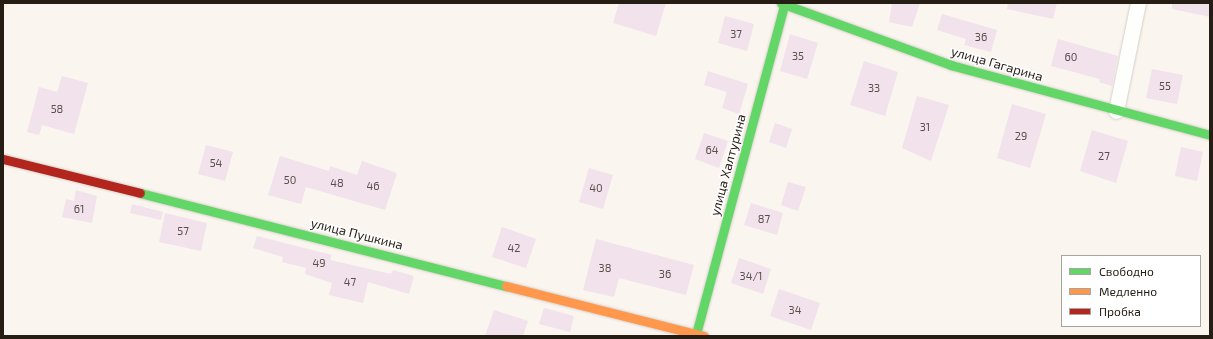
<!DOCTYPE html>
<meta charset="utf-8">
<style>
body{margin:0}
#map{position:relative;width:1213px;height:339px;overflow:hidden;background:#faf5ef;font-family:"Exo 2",sans-serif}
div>[style]{position:absolute}
.building>*{inset:0;background:#f1e2ec}
.roads{filter:drop-shadow(0 0 1px #d6d0c8) drop-shadow(0 0 1px #d6d0c8)}
.street>*{height:15px;margin:-7.5px;padding:0 7.5px;transform-origin:7.5px;border-radius:7.5px;background:#fefefd}
.fast>*{height:9px;margin:-4.5px;padding:0 4.5px;transform-origin:4.5px;border-radius:4.5px;background:#63d668}
.slow>*{height:9px;margin:-4.5px;padding:0 4.5px;transform-origin:4.5px;border-radius:4.5px;background:#ff974d}
.jam>*{height:9px;margin:-4.5px;padding:0 4.5px;transform-origin:4.5px;border-radius:4.5px;background:#b3261e}
span{translate:-50% -50%;white-space:nowrap;text-align:center;line-height:1.15;-webkit-text-stroke:3px #fff;paint-order:stroke}
.number-label{font-size:11px;color:#594f4b}
.number-label span{-webkit-text-stroke-width:0}
.street-label{font-size:13px;color:#261e15}
.frame{position:absolute;inset:0;border:4px solid #261e15;pointer-events:none}
.legend{position:absolute;left:1061px;top:255px;width:140px;height:72px;box-sizing:border-box;background:#fff;border:1px solid #a8a5a1;margin:0;padding:5px 7px;list-style:none;font-size:12px;color:#261e15}
.legend li{display:flex;align-items:center;gap:8px;height:20px}
.legend b{width:20px;border:1px solid #a8a5a1}
</style>
<div id="map">
<div class="building">
<div style="clip-path:polygon(619px 3px,666px 3px,656px 36px,613px 23px)"></div>
<div style="clip-path:polygon(892px 3px,920px 3px,912px 27px,889px 22px)"></div>
<div style="clip-path:polygon(1008px 3px,1057px 3px,1053px 19px,1007px 9px)"></div>
<div style="clip-path:polygon(1172px 3px,1210px 3px,1210px 17px,1172px 9px)"></div>
<div style="clip-path:polygon(942px 14px,997px 30px,991px 52px,964px 45px,966px 39px,937px 30px)"></div>
<div style="clip-path:polygon(725px 16px,754px 24px,747px 51px,718px 43px)"></div>
<div style="clip-path:polygon(790px 34px,818px 43px,807px 79px,780px 71px)"></div>
<div style="clip-path:polygon(1058px 39px,1118px 56px,1112px 86px,1099px 82px,1100px 79px,1051px 66px)"></div>
<div style="clip-path:polygon(864px 61px,898px 72px,885px 116px,850px 105px)"></div>
<div style="clip-path:polygon(1152px 69px,1183px 75px,1177px 104px,1146px 98px)"></div>
<div style="clip-path:polygon(708px 71px,748px 84px,739px 114px,722px 108px,727px 92px,704px 85px)"></div>
<div style="clip-path:polygon(62px 76px,88px 83px,74px 134px,42px 125px,39px 135px,27px 132px,39px 87px,57px 92px)"></div>
<div style="clip-path:polygon(917px 96px,949px 105px,931px 161px,902px 148px)"></div>
<div style="clip-path:polygon(1012px 104px,1046px 114px,1030px 168px,997px 158px)"></div>
<div style="clip-path:polygon(775px 123px,792px 129px,786px 148px,769px 142px)"></div>
<div style="clip-path:polygon(1092px 130px,1128px 141px,1116px 183px,1080px 171px)"></div>
<div style="clip-path:polygon(704px 133px,728px 141px,719px 168px,695px 159px)"></div>
<div style="clip-path:polygon(206px 145px,233px 152px,225px 181px,198px 174px)"></div>
<div style="clip-path:polygon(1181px 147px,1203px 152px,1197px 181px,1175px 176px)"></div>
<div style="clip-path:polygon(280px 156px,329px 171px,330px 166px,357px 175px,362px 161px,397px 173px,385px 210px,306px 187px,301px 204px,268px 195px)"></div>
<div style="clip-path:polygon(589px 168px,613px 175px,603px 209px,579px 202px)"></div>
<div style="clip-path:polygon(788px 182px,806px 187px,798px 211px,781px 205px)"></div>
<div style="clip-path:polygon(76px 190px,97px 196px,92px 223px,62px 217px,66px 199px,74px 201px)"></div>
<div style="clip-path:polygon(751px 203px,783px 213px,777px 235px,744px 225px)"></div>
<div style="clip-path:polygon(132px 204px,163px 212px,161px 220px,130px 213px)"></div>
<div style="clip-path:polygon(165px 213px,207px 223px,201px 251px,159px 242px)"></div>
<div style="clip-path:polygon(502px 227px,536px 239px,526px 268px,492px 257px)"></div>
<div style="clip-path:polygon(257px 236px,332px 255px,330px 260px,391px 274px,393px 270px,414px 276px,409px 294px,368px 282px,363px 303px,329px 295px,332px 283px,305px 274px,306px 268px,282px 262px,283px 257px,253px 248px)"></div>
<div style="clip-path:polygon(596px 239px,694px 265px,686px 295px,619px 278px,614px 297px,583px 290px)"></div>
<div style="clip-path:polygon(739px 258px,771px 269px,763px 294px,731px 283px)"></div>
<div style="clip-path:polygon(779px 289px,820px 303px,811px 330px,770px 316px)"></div>
<div style="clip-path:polygon(544px 308px,574px 316px,570px 332px,539px 324px)"></div>
<div style="clip-path:polygon(494px 310px,528px 321px,523px 336px,485px 336px)"></div>
</div>
<div class="roads">
<div class="street">
<div style="left:1116px;top:111px;width:110px;rotate:-78.5deg"></div>
</div>
<div class="fast">
<div style="left:781px;top:3px;width:181px;rotate:20deg"></div>
<div style="left:951px;top:65px;width:268px;rotate:15.1deg"></div>
<div style="left:140px;top:193px;width:378px;rotate:14.3deg"></div>
<div style="left:696px;top:334px;width:343px;rotate:-75deg"></div>
</div>
<div class="slow">
<div style="left:506px;top:286px;width:204px;rotate:14.2deg"></div>
</div>
<div class="jam">
<div style="left:3px;top:159px;width:141px;rotate:13.9deg"></div>
</div>
</div>
<div class="number-label">
<span style="left:736px;top:34px">37</span>
<span style="left:981px;top:37px">36</span>
<span style="left:798px;top:56px">35</span>
<span style="left:1071px;top:57px">60</span>
<span style="left:1165px;top:86px">55</span>
<span style="left:874px;top:88px">33</span>
<span style="left:57px;top:109px">58</span>
<span style="left:925px;top:127px">31</span>
<span style="left:1021px;top:136px">29</span>
<span style="left:712px;top:150px">64</span>
<span style="left:1104px;top:156px">27</span>
<span style="left:216px;top:163px">54</span>
<span style="left:290px;top:180px">50</span>
<span style="left:337px;top:183px">48</span>
<span style="left:373px;top:186px">46</span>
<span style="left:596px;top:188px">40</span>
<span style="left:79px;top:209px">61</span>
<span style="left:764px;top:219px">87</span>
<span style="left:183px;top:231px">57</span>
<span style="left:514px;top:248px">42</span>
<span style="left:319px;top:263px">49</span>
<span style="left:605px;top:268px">38</span>
<span style="left:665px;top:274px">36</span>
<span style="left:751px;top:276px">34/1</span>
<span style="left:350px;top:282px">47</span>
<span style="left:795px;top:310px">34</span>
</div>
<div class="street-label">
<span style="left:997px;top:64px;rotate:16deg">улица Гагарина</span>
<span style="left:728px;top:165px;rotate:-75deg">улица Халтурина</span>
<span style="left:357px;top:234px;rotate:14deg">улица Пушкина</span>
</div>
<div class="frame"></div>
<ul class="legend">
<li><b style="height:5px;background:#63d668"></b>Свободно</li>
<li><b style="height:5px;background:#ff974d"></b>Медленно</li>
<li><b style="height:5px;background:#b3261e"></b>Пробка</li>
</ul>
</div>
